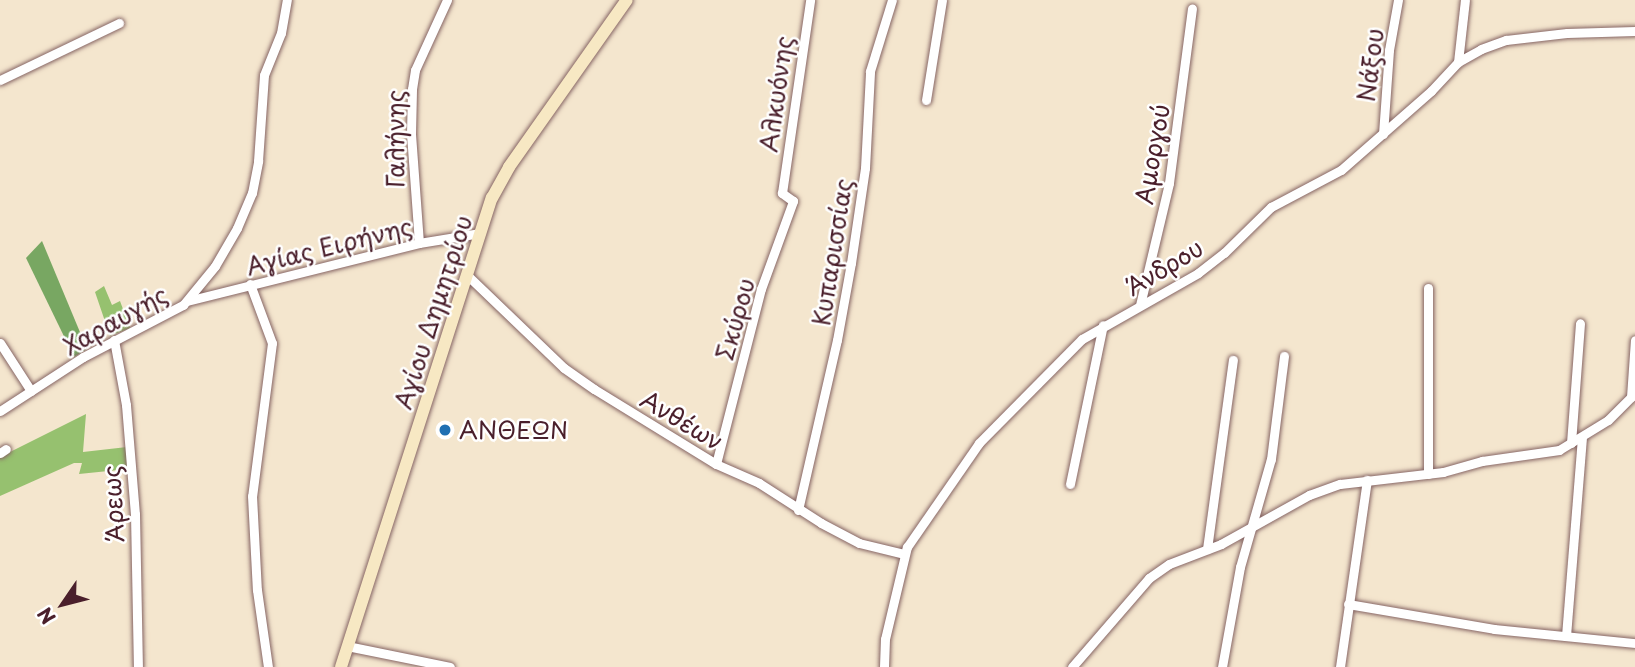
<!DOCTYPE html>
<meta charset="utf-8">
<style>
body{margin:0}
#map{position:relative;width:1635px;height:667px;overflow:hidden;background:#f4e6ce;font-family:"Playpen Sans",sans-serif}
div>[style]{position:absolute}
.green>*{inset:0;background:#96c16f}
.forest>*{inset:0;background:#78a762}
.roads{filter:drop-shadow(0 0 2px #866564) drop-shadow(0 0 2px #866564)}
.street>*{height:9px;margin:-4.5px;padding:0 4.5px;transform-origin:4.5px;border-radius:4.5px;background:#fff}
.secondary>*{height:12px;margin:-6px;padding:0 6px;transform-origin:6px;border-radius:6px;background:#f7e8c3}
.dots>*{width:19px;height:19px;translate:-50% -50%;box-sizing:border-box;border:4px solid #fff;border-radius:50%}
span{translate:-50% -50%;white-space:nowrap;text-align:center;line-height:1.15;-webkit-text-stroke:5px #fff;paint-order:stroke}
.street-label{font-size:24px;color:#4a1f2b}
.poi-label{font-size:24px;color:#4a1f2b}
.left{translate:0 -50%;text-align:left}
.north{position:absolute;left:28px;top:569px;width:70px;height:70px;-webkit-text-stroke:5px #fff;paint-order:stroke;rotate:235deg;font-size:19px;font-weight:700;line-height:28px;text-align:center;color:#4a1f2b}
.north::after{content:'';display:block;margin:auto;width:24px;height:32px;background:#4a1f2b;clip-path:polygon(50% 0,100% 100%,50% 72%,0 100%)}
</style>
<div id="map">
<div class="green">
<div style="clip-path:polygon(104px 286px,112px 305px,120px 301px,130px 328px,110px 336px,95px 292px)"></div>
<div style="clip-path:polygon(86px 414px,83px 452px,127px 447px,128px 469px,79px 474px,82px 463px,74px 463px,0 496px,0 457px)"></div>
</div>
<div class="forest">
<div style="clip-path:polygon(42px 241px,87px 349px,74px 357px,26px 258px)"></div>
</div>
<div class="roads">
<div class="street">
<div style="left:1458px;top:62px;width:62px;rotate:-83.6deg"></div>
<div style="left:0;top:80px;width:132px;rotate:-25.6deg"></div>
<div style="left:926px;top:100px;width:101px;rotate:-80.9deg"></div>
<div style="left:1383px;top:134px;width:84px;rotate:-85.9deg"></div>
<div style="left:1389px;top:50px;width:51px;rotate:-79.8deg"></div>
<div style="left:419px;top:243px;width:109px;rotate:-94.2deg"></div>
<div style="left:411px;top:134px;width:45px;rotate:-88.7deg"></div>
<div style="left:412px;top:89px;width:19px;rotate:-81deg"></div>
<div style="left:415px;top:70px;width:77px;rotate:-65.4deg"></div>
<div style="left:467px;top:275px;width:134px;rotate:43.8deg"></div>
<div style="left:564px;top:368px;width:37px;rotate:35deg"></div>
<div style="left:594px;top:389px;width:143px;rotate:31.6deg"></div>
<div style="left:716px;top:464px;width:47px;rotate:23.8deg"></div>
<div style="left:759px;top:483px;width:74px;rotate:32.8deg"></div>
<div style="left:821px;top:523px;width:43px;rotate:27.8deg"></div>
<div style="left:859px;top:543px;width:46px;rotate:13.7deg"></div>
<div style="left:250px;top:284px;width:63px;rotate:69.6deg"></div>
<div style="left:272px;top:343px;width:154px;rotate:97.4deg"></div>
<div style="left:252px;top:496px;width:94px;rotate:87deg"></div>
<div style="left:257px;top:590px;width:78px;rotate:81.9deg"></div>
<div style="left:1428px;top:288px;width:186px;rotate:90deg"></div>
<div style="left:187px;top:301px;width:239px;rotate:-14deg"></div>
<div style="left:419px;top:243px;width:62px;rotate:-9.3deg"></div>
<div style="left:1140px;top:305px;width:125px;rotate:-76.6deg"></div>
<div style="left:1169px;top:183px;width:176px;rotate:-82.5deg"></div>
<div style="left:114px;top:340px;width:66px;rotate:79.5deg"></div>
<div style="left:126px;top:405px;width:109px;rotate:85.3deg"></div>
<div style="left:135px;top:514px;width:153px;rotate:88.9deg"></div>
<div style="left:0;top:343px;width:57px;rotate:57.1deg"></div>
<div style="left:1631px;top:397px;width:57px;rotate:-86deg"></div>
<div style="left:0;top:411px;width:99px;rotate:-33deg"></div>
<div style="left:83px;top:357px;width:113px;rotate:-27.5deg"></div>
<div style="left:183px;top:305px;width:50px;rotate:-50.6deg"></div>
<div style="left:215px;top:266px;width:44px;rotate:-59.9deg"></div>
<div style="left:237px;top:228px;width:38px;rotate:-67deg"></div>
<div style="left:252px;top:193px;width:33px;rotate:-79deg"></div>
<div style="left:258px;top:161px;width:86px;rotate:-86deg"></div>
<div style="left:264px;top:75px;width:45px;rotate:-68deg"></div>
<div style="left:281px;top:33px;width:34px;rotate:-80deg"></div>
<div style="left:1571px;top:443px;width:120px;rotate:-85.7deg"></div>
<div style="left:0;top:453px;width:7px;rotate:-34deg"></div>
<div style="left:716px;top:464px;width:181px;rotate:-75.6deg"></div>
<div style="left:761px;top:289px;width:94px;rotate:-70deg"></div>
<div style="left:793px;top:201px;width:14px;rotate:-144deg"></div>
<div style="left:782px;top:193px;width:195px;rotate:-81.7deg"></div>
<div style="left:1070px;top:484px;width:162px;rotate:-78.3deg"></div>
<div style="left:798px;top:510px;width:174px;rotate:-77.1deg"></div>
<div style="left:837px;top:340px;width:78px;rotate:-79.7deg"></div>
<div style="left:851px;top:263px;width:96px;rotate:-81.6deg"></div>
<div style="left:865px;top:168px;width:97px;rotate:-87deg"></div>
<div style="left:870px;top:71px;width:74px;rotate:-72.8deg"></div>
<div style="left:1207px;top:549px;width:191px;rotate:-82.2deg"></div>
<div style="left:1348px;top:604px;width:148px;rotate:9.7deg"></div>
<div style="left:1494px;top:629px;width:142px;rotate:5.7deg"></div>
<div style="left:1566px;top:636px;width:199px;rotate:-85.4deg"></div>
<div style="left:347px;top:646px;width:105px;rotate:11.5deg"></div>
<div style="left:884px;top:667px;width:28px;rotate:-88deg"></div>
<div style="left:885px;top:639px;width:95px;rotate:-76.6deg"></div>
<div style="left:907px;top:547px;width:126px;rotate:-55.3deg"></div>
<div style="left:979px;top:443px;width:146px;rotate:-45.3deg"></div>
<div style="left:1082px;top:339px;width:133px;rotate:-29.6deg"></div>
<div style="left:1198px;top:273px;width:33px;rotate:-38deg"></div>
<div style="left:1224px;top:253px;width:66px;rotate:-44.4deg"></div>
<div style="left:1271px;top:207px;width:79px;rotate:-27.9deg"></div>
<div style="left:1341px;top:170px;width:120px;rotate:-41.3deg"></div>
<div style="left:1431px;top:91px;width:40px;rotate:-47deg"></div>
<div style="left:1458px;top:62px;width:26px;rotate:-29deg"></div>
<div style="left:1481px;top:49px;width:27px;rotate:-20deg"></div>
<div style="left:1506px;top:40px;width:61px;rotate:-6.5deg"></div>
<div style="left:1567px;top:33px;width:68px;rotate:-1.7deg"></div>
<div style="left:1072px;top:667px;width:118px;rotate:-49.1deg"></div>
<div style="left:1149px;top:578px;width:24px;rotate:-35deg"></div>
<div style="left:1169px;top:564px;width:56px;rotate:-21deg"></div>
<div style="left:1221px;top:544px;width:101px;rotate:-29.1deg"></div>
<div style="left:1309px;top:495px;width:33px;rotate:-20deg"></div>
<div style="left:1340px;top:484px;width:104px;rotate:-6.6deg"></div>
<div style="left:1443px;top:472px;width:41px;rotate:-15.8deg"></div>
<div style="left:1482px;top:461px;width:78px;rotate:-8.1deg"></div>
<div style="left:1559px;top:450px;width:57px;rotate:-31.5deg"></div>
<div style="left:1608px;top:420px;width:38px;rotate:-45deg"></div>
<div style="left:1222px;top:667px;width:102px;rotate:-79.8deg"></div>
<div style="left:1240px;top:567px;width:112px;rotate:-74deg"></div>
<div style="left:1271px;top:459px;width:104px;rotate:-82.8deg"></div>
<div style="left:1340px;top:667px;width:189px;rotate:-81.8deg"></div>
</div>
<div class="secondary">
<div style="left:341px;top:667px;width:493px;rotate:-72.2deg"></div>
<div style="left:492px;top:198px;width:35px;rotate:-61deg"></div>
<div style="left:509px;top:167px;width:204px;rotate:-54.8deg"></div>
</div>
</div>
<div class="dots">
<div style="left:445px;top:430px;background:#1f6fb2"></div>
</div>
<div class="street-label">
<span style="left:1370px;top:65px;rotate:-83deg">Νάξου</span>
<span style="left:776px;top:94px;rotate:-82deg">Αλκυόνης</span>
<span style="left:395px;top:139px;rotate:-90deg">Γαλήνης</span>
<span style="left:1152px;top:154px;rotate:-80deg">Αμοργού</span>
<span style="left:329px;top:246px;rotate:-14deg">Αγίας Ειρήνης</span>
<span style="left:832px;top:252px;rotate:-81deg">Κυπαρισσίας</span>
<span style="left:1164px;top:267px;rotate:-31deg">Άνδρου</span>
<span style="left:433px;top:312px;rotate:-72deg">Αγίου Δημητρίου</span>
<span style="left:735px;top:319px;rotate:-74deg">Σκύρου</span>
<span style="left:115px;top:320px;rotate:-29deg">Χαραυγής</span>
<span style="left:682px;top:420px;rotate:31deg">Ανθέων</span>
<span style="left:113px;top:504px;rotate:-93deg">Άρεως</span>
</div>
<div class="poi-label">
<span class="left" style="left:459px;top:430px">ΑΝΘΕΩΝ</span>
</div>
<div class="north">N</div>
</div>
